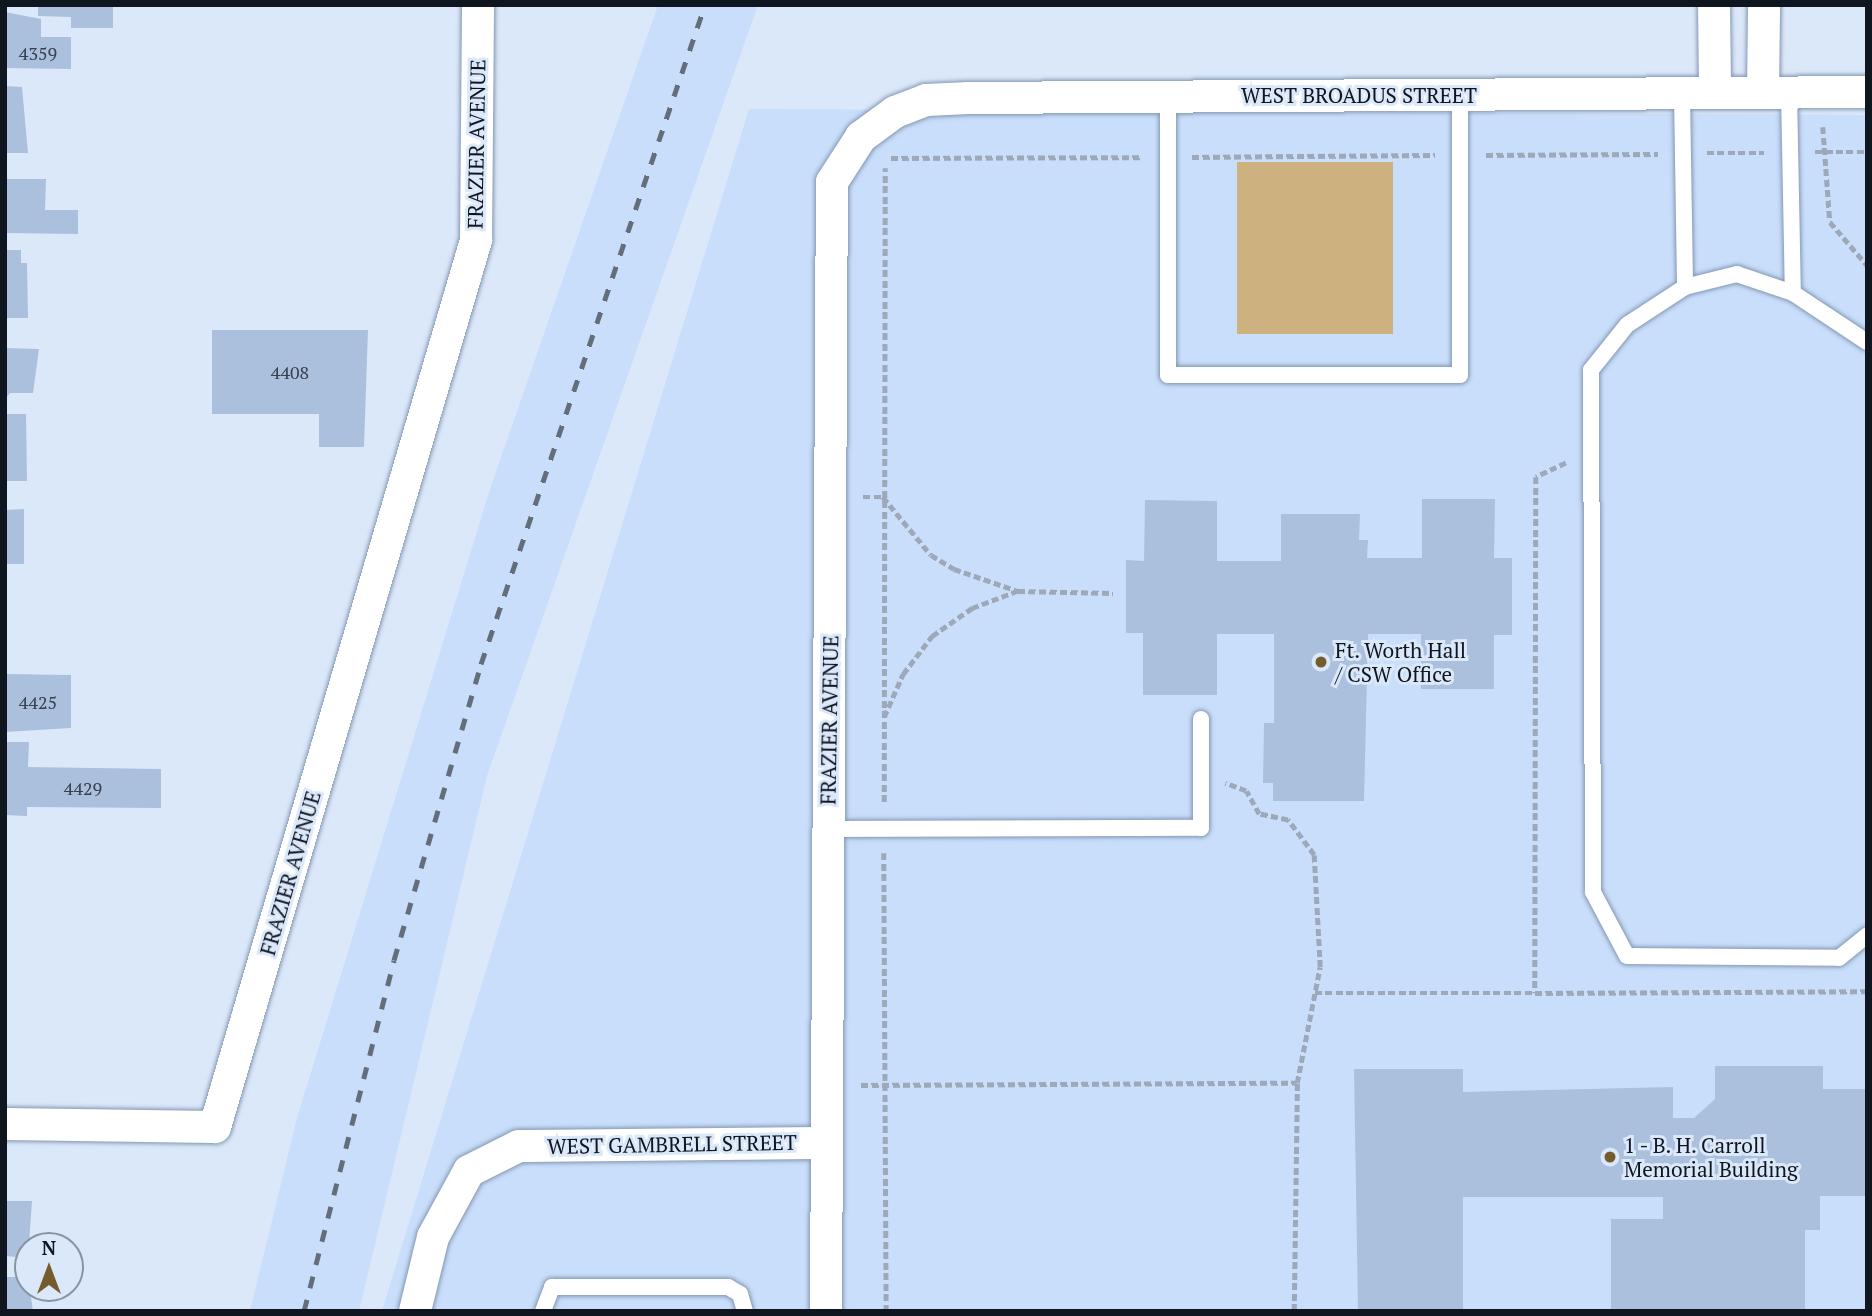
<!DOCTYPE html>
<style>
body{margin:0}
#map{position:relative;width:1872px;height:1316px;overflow:hidden;background:#dbe8fa;font-family:"PT Serif",serif}
div>[style]{position:absolute}
.built>*{inset:0;background:#c9defb}
.green>*{inset:0;background:#cdb280}
.building>*{inset:0;background:#abc0dd}
.path>*{height:4.5px;margin-top:-2.25px;transform-origin:0;background:repeating-linear-gradient(90deg,#9da8b8 0 7px,transparent 0 10.5px)}
.roads{filter:drop-shadow(0 0 2px #8397b2) drop-shadow(0 0 2px #8397b2)}
.service>*{height:16px;margin:-8px;padding:0 8px;transform-origin:8px;border-radius:8px;background:#fff}
.minor>*{height:32px;margin:-16px;padding:0 16px;transform-origin:16px;border-radius:16px;background:#fff}
.rail>*{height:5px;margin-top:-2.5px;transform-origin:0;background:repeating-linear-gradient(90deg,#646e7b 0 12px,transparent 0 24px)}
.dots>*{width:19px;height:19px;translate:-50% -50%;box-sizing:border-box;border:4px solid #dbe8fa;border-radius:50%}
span{translate:-50% -50%;white-space:nowrap;text-align:center;line-height:1.15;-webkit-text-stroke:6px #dbe8fa;paint-order:stroke}
.number-label{font-size:18px;color:#36404f}
.number-label span{-webkit-text-stroke-width:0}
.street-label{font-size:21px;color:#0f1620}
.poi-label{font-size:21px;color:#0f1620}
.left{translate:0 -50%;text-align:left}
.frame{position:absolute;inset:0;border:7px solid #0f1620;pointer-events:none}
.north{position:absolute;left:14px;top:1232px;width:70px;height:70px;box-sizing:border-box;background:#dbe8fa;border:2px solid #8994a3;border-radius:50%;rotate:0deg;font-size:19px;font-weight:700;line-height:28px;text-align:center;color:#0f1620}
.north::after{content:'';display:block;margin:auto;width:24px;height:32px;background:#755c2d;clip-path:polygon(50% 0,100% 100%,50% 72%,0 100%)}
</style>
<div id="map">
<div class="built">
<div style="clip-path:polygon(658px 5px,758px 5px,487px 776px,359px 1311px,250px 1311px,297px 1118px,490px 489px)"></div>
<div style="clip-path:polygon(749px 109px,1867px 115px,1867px 1311px,382px 1311px)"></div>
</div>
<div class="green">
<div style="clip-path:polygon(1237px 162px,1393px 162px,1393px 334px,1237px 334px)"></div>
</div>
<div class="building">
<div style="clip-path:polygon(38px 5px,113px 5px,113px 28px,71px 28px,71px 17px,38px 16px)"></div>
<div style="clip-path:polygon(5px 12px,41px 19px,41px 37px,71px 37px,71px 69px,5px 68px)"></div>
<div style="clip-path:polygon(5px 86px,22px 87px,28px 153px,5px 153px)"></div>
<div style="clip-path:polygon(5px 179px,46px 179px,45px 210px,78px 210px,78px 234px,5px 233px)"></div>
<div style="clip-path:polygon(5px 250px,21px 250px,21px 263px,27px 263px,28px 318px,5px 318px)"></div>
<div style="clip-path:polygon(212px 330px,368px 330px,364px 447px,319px 447px,319px 414px,212px 414px)"></div>
<div style="clip-path:polygon(5px 348px,39px 349px,33px 393px,10px 393px,5px 399px)"></div>
<div style="clip-path:polygon(5px 414px,26px 414px,27px 481px,5px 481px)"></div>
<div style="clip-path:polygon(1422px 499px,1495px 499px,1494px 558px,1512px 558px,1512px 635px,1494px 635px,1494px 689px,1421px 689px,1421px 634px,1368px 634px,1364px 801px,1273px 801px,1273px 783px,1263px 783px,1264px 723px,1274px 723px,1274px 634px,1217px 634px,1217px 695px,1143px 695px,1143px 633px,1126px 633px,1126px 560px,1144px 561px,1145px 500px,1217px 501px,1217px 561px,1281px 561px,1281px 514px,1360px 514px,1359px 540px,1368px 540px,1367px 558px,1422px 558px)"></div>
<div style="clip-path:polygon(24px 509px,24px 564px,5px 564px,5px 510px)"></div>
<div style="clip-path:polygon(5px 674px,71px 675px,71px 728px,5px 732px)"></div>
<div style="clip-path:polygon(5px 742px,29px 742px,28px 767px,161px 769px,161px 808px,27px 807px,27px 816px,5px 815px)"></div>
<div style="clip-path:polygon(1715px 1066px,1823px 1066px,1823px 1089px,1867px 1089px,1867px 1196px,1820px 1196px,1820px 1230px,1805px 1230px,1805px 1311px,1611px 1311px,1611px 1219px,1663px 1219px,1663px 1197px,1463px 1197px,1463px 1311px,1358px 1311px,1354px 1069px,1463px 1069px,1463px 1092px,1673px 1087px,1673px 1118px,1694px 1118px,1715px 1099px)"></div>
<div style="clip-path:polygon(5px 1201px,32px 1201px,28px 1258px,5px 1256px)"></div>
<div style="clip-path:polygon(5px 1277px,28px 1277px,33px 1311px,5px 1311px)"></div>
</div>
<div class="path">
<div style="left:1823px;top:127px;width:95px;rotate:85.8deg"></div>
<div style="left:1830px;top:222px;width:57px;rotate:49.3deg"></div>
<div style="left:1815px;top:152px;width:52px"></div>
<div style="left:1707px;top:153px;width:57px"></div>
<div style="left:1486px;top:155px;width:172px;rotate:-0.3deg"></div>
<div style="left:1192px;top:157px;width:243px;rotate:-0.5deg"></div>
<div style="left:891px;top:158px;width:250px;rotate:-0.2deg"></div>
<div style="left:1566px;top:463px;width:33px;rotate:155deg"></div>
<div style="left:1536px;top:477px;width:516px;rotate:90.11deg"></div>
<div style="left:1535px;top:993px;width:332px;rotate:-0.3deg"></div>
<div style="left:863px;top:497px;width:20px"></div>
<div style="left:883px;top:497px;width:75px;rotate:50.4deg"></div>
<div style="left:931px;top:555px;width:27px;rotate:31deg"></div>
<div style="left:954px;top:569px;width:68px;rotate:19deg"></div>
<div style="left:1018px;top:591px;width:95px;rotate:1.2deg"></div>
<div style="left:884px;top:717px;width:47px;rotate:-66.2deg"></div>
<div style="left:903px;top:674px;width:48px;rotate:-52.7deg"></div>
<div style="left:932px;top:636px;width:49px;rotate:-35deg"></div>
<div style="left:972px;top:608px;width:48px;rotate:-20.7deg"></div>
<div style="left:884px;top:802px;width:634px;rotate:-89.91deg"></div>
<div style="left:884px;top:853px;width:458px;rotate:89.7deg"></div>
<div style="left:1315px;top:993px;width:220px"></div>
<div style="left:861px;top:1085px;width:436px;rotate:-0.3deg"></div>
<div style="left:1297px;top:1083px;width:118px;rotate:-78.8deg"></div>
<div style="left:1320px;top:967px;width:112px;rotate:-93.1deg"></div>
<div style="left:1314px;top:855px;width:44px;rotate:-126.6deg"></div>
<div style="left:1288px;top:820px;width:30px;rotate:-168deg"></div>
<div style="left:1259px;top:814px;width:26px;rotate:-119deg"></div>
<div style="left:1246px;top:791px;width:22px;rotate:-159deg"></div>
<div style="left:1294px;top:1311px;width:228px;rotate:-89.2deg"></div>
</div>
<div class="roads">
<div class="service">
<div style="left:1789px;top:92px;width:201px;rotate:88.9deg"></div>
<div style="left:1682px;top:94px;width:193px;rotate:89.1deg"></div>
<div style="left:1168px;top:97px;width:278px;rotate:90deg"></div>
<div style="left:1168px;top:375px;width:292px"></div>
<div style="left:1460px;top:375px;width:280px;rotate:-90deg"></div>
<div style="left:1867px;top:342px;width:89px;rotate:-146.5deg"></div>
<div style="left:1793px;top:293px;width:59px;rotate:-161.3deg"></div>
<div style="left:1737px;top:274px;width:54px;rotate:166deg"></div>
<div style="left:1685px;top:287px;width:69px;rotate:146.8deg"></div>
<div style="left:1627px;top:325px;width:58px;rotate:128.7deg"></div>
<div style="left:1591px;top:370px;width:522px;rotate:89.78deg"></div>
<div style="left:1593px;top:892px;width:72px;rotate:62deg"></div>
<div style="left:1627px;top:956px;width:212px;rotate:0.5deg"></div>
<div style="left:1839px;top:958px;width:36px;rotate:-39deg"></div>
<div style="left:828px;top:829px;width:373px;rotate:-0.2deg"></div>
<div style="left:1201px;top:828px;width:109px;rotate:-90deg"></div>
<div style="left:543px;top:1311px;width:26px;rotate:-69deg"></div>
<div style="left:552px;top:1287px;width:176px"></div>
<div style="left:728px;top:1287px;width:14px;rotate:30deg"></div>
<div style="left:740px;top:1294px;width:18px;rotate:74deg"></div>
</div>
<div class="minor">
<div style="left:1714px;top:5px;width:88px;rotate:89.3deg"></div>
<div style="left:1763px;top:93px;width:88px;rotate:-89.3deg"></div>
<div style="left:5px;top:1124px;width:210px;rotate:0.8deg"></div>
<div style="left:215px;top:1127px;width:925px;rotate:-73.6deg"></div>
<div style="left:476px;top:240px;width:235px;rotate:-89.5deg"></div>
<div style="left:415px;top:1311px;width:76px;rotate:-76.3deg"></div>
<div style="left:433px;top:1237px;width:75px;rotate:-61.4deg"></div>
<div style="left:469px;top:1171px;width:56px;rotate:-26.6deg"></div>
<div style="left:519px;top:1146px;width:306px;rotate:-0.6deg"></div>
<div style="left:826px;top:1311px;width:1129px;rotate:-89.7deg"></div>
<div style="left:832px;top:182px;width:54px;rotate:-57.2deg"></div>
<div style="left:861px;top:137px;width:42px;rotate:-36.3deg"></div>
<div style="left:895px;top:112px;width:33px;rotate:-21deg"></div>
<div style="left:926px;top:100px;width:43px;rotate:-2.7deg"></div>
<div style="left:969px;top:98px;width:898px;rotate:-0.38deg"></div>
</div>
</div>
<div class="rail">
<div style="left:304px;top:1311px;width:362px;rotate:-75.6deg"></div>
<div style="left:394px;top:960px;width:309px;rotate:-73.6deg"></div>
<div style="left:481px;top:664px;width:696px;rotate:-71.23deg"></div>
</div>
<div class="dots">
<div style="left:1321px;top:662px;background:#755c2d"></div>
<div style="left:1610px;top:1157px;background:#755c2d"></div>
</div>
<div class="number-label">
<span style="left:38px;top:53px">4359</span>
<span style="left:290px;top:372px">4408</span>
<span style="left:38px;top:702px">4425</span>
<span style="left:83px;top:788px">4429</span>
</div>
<div class="street-label">
<span style="left:1359px;top:95px">WEST BROADUS STREET</span>
<span style="left:476px;top:144px;rotate:-89deg">FRAZIER AVENUE</span>
<span style="left:829px;top:720px;rotate:-89deg">FRAZIER AVENUE</span>
<span style="left:290px;top:873px;rotate:-74deg">FRAZIER AVENUE</span>
<span style="left:672px;top:1144px;rotate:-1deg">WEST GAMBRELL STREET</span>
</div>
<div class="poi-label">
<span class="left" style="left:1335px;top:662px">Ft. Worth Hall<br>/ CSW Office</span>
<span class="left" style="left:1624px;top:1157px">1 - B. H. Carroll<br>Memorial Building</span>
</div>
<div class="frame"></div>
<div class="north">N</div>
</div>
